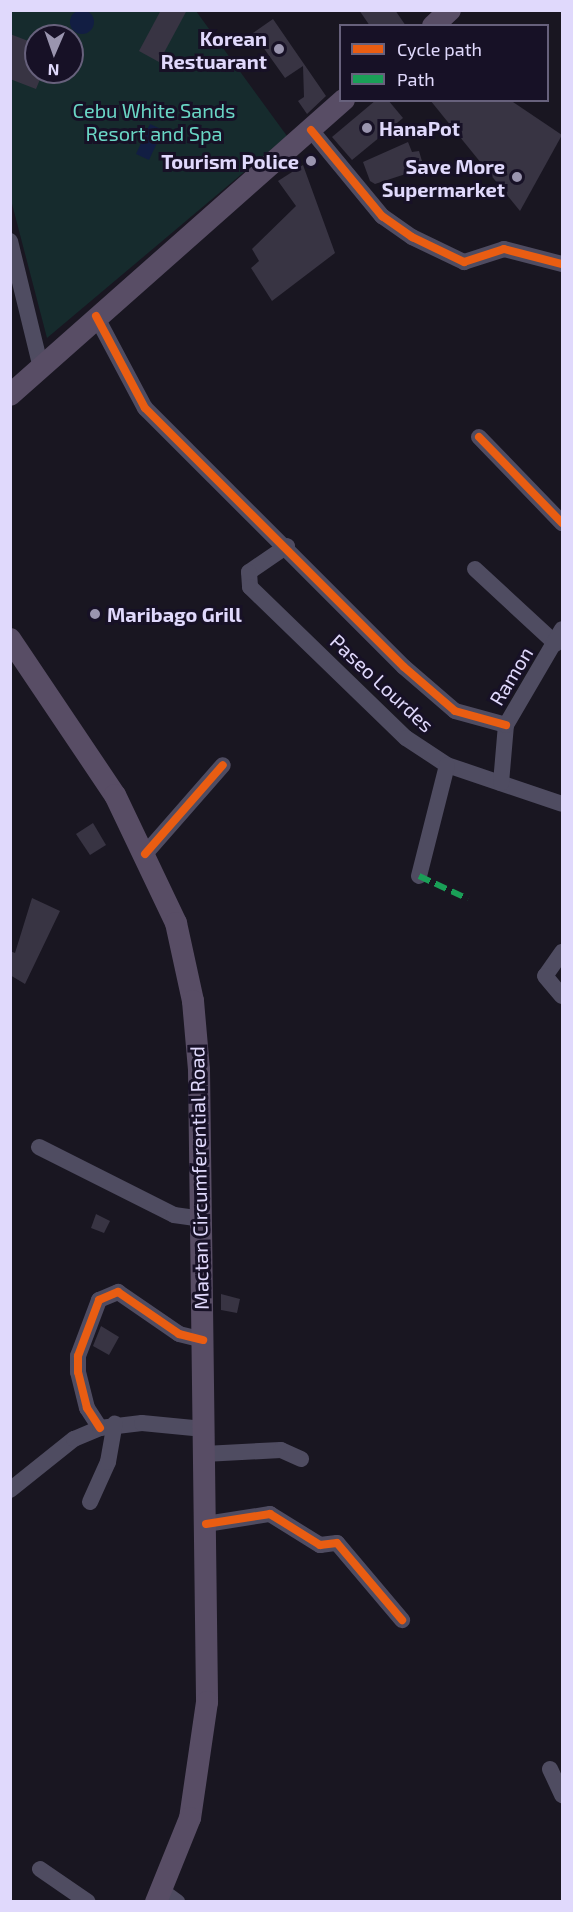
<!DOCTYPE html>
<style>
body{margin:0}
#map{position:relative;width:573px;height:1912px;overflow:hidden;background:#191621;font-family:"Exo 2",sans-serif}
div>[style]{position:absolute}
.green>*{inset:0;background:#162b2d}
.water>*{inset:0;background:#121e43}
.round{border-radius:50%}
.building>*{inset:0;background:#383443}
.minor>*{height:16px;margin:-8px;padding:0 8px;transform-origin:8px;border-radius:8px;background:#4f4c61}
.major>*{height:22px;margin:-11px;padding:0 11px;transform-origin:11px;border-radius:11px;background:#584d65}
.quiet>*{height:6px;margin-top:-3px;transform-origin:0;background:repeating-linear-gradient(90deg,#1a9f57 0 12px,transparent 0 18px)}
.cycleway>*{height:8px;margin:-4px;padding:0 4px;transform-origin:4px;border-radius:4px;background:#e95d12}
.dots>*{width:16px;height:16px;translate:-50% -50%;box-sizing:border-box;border:3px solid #171126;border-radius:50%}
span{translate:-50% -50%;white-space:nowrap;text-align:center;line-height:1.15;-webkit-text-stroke:6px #171126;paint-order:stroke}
.poi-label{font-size:20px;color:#e0d9fc;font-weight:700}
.right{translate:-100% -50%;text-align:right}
.left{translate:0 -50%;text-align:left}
.park-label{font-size:20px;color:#6ad7c6}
.street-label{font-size:20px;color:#e0d9fc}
.frame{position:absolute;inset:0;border:12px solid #e0d9fc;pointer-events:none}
.legend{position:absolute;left:339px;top:24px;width:210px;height:78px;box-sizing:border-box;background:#171126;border:2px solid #67617c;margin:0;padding:8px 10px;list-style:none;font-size:18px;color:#e0d9fc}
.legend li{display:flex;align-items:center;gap:12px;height:30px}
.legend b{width:30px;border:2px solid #67617c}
.north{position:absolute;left:24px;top:24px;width:60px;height:60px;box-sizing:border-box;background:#171126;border:2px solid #67617c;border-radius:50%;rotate:182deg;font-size:16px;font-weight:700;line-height:24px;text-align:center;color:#e0d9fc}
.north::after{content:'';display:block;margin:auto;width:21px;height:27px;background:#9a95af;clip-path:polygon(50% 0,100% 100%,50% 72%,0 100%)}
</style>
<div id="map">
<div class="green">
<div style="clip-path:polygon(evenodd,10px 11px,196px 11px,287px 136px,47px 338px,11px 200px,10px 11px,36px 36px,72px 36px,72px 72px,36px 72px,36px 36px)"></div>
</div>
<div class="water">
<div class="round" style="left:70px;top:10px;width:24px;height:24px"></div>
<div style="clip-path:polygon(150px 124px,163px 130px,149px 160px,136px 154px)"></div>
</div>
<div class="building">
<div style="clip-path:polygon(161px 10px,187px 10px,159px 62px,139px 51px)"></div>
<div style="clip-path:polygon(359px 10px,395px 10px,406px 26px,370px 26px)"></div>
<div style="clip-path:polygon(273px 19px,326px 96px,307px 114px,298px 101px,304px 97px,303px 66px,285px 78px,253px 33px)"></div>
<div style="clip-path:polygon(10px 34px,36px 44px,36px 72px,43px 72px,36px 89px,10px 79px)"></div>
<div style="clip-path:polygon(376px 100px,388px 100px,403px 118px,352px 160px,332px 137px)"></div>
<div style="clip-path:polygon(430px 100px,510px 100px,562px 135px,520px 211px)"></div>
<div style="clip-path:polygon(408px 142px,412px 152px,419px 151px,424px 168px,375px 184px,370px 181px,363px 162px)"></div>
<div style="clip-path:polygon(303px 165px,335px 253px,272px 301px,251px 268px,259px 261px,252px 249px,296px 206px,278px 181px)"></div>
<div style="clip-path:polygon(93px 823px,106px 845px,90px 855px,76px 834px)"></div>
<div style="clip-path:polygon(32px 898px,60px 911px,25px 984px,10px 975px,10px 951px,15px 953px)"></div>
<div style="clip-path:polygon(96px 1214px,110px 1221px,104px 1233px,91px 1228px)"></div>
<div style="clip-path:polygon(221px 1294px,240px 1299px,237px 1313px,221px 1310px)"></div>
<div style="clip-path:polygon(101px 1326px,119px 1337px,109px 1355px,93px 1346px)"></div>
</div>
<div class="minor">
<div style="left:311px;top:130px;width:112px;rotate:50.5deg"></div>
<div style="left:382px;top:216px;width:37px;rotate:35deg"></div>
<div style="left:412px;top:237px;width:58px;rotate:25.7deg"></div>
<div style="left:464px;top:262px;width:42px;rotate:-18deg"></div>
<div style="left:504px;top:249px;width:60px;rotate:14.5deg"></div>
<div style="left:10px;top:241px;width:127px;rotate:76.3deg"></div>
<div style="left:96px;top:316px;width:104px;rotate:62deg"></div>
<div style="left:145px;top:408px;width:366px;rotate:45deg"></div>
<div style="left:404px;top:667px;width:67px;rotate:40.8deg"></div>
<div style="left:455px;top:711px;width:53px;rotate:15.4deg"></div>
<div style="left:479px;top:437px;width:120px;rotate:46deg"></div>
<div style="left:287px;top:546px;width:46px;rotate:145.6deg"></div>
<div style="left:249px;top:572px;width:15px;rotate:86deg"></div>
<div style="left:250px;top:587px;width:217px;rotate:44.1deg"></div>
<div style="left:406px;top:738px;width:49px;rotate:33.4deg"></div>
<div style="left:447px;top:765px;width:121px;rotate:18.7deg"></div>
<div style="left:475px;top:569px;width:110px;rotate:42.8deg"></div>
<div style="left:501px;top:783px;width:58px;rotate:-85.1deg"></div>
<div style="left:506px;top:725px;width:111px;rotate:-59.7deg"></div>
<div style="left:145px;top:854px;width:118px;rotate:-48.8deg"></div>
<div style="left:419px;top:876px;width:114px;rotate:-75.8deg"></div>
<div style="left:562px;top:952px;width:29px;rotate:125deg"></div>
<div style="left:545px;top:976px;width:26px;rotate:50deg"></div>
<div style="left:39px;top:1147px;width:151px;rotate:26.7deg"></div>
<div style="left:174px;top:1215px;width:27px;rotate:8deg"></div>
<div style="left:100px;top:1428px;width:24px;rotate:-123deg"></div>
<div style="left:87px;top:1408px;width:37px;rotate:-104deg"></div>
<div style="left:78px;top:1372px;width:16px;rotate:-90deg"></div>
<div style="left:78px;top:1356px;width:60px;rotate:-69.4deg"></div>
<div style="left:99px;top:1300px;width:21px;rotate:-23deg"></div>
<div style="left:118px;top:1292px;width:74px;rotate:34.5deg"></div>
<div style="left:179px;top:1334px;width:25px;rotate:14deg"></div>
<div style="left:204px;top:1454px;width:77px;rotate:-3deg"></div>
<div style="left:281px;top:1450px;width:22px;rotate:24deg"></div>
<div style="left:10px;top:1490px;width:82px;rotate:-38.6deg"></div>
<div style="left:74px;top:1439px;width:28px;rotate:-23deg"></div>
<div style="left:100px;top:1428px;width:42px;rotate:-6.8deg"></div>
<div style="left:142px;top:1423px;width:62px;rotate:5.5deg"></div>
<div style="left:90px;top:1502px;width:44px;rotate:-65.8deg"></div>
<div style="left:108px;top:1462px;width:39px;rotate:-80deg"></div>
<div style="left:206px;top:1524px;width:65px;rotate:-8.9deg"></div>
<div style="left:270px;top:1514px;width:59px;rotate:31.8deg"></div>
<div style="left:320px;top:1545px;width:17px;rotate:-7deg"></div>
<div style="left:337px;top:1543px;width:101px;rotate:49.8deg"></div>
<div style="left:550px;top:1769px;width:29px;rotate:65deg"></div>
<div style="left:40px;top:1869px;width:58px;rotate:34.5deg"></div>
<div style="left:162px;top:1891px;width:19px;rotate:36deg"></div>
</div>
<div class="major">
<div style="left:433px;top:26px;width:23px;rotate:-43deg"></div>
<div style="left:10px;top:395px;width:446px;rotate:-41.5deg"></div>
<div style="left:10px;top:639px;width:188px;rotate:56.1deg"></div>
<div style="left:115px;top:795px;width:142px;rotate:64.5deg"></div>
<div style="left:176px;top:923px;width:80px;rotate:77.7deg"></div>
<div style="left:193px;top:1001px;width:69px;rotate:85deg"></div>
<div style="left:199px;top:1070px;width:632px;rotate:89.27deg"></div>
<div style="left:207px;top:1702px;width:117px;rotate:98.3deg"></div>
<div style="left:190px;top:1818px;width:91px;rotate:112deg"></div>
</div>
<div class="quiet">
<div style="left:419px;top:876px;width:54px;rotate:25.1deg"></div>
</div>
<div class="cycleway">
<div style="left:311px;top:130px;width:112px;rotate:50.5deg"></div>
<div style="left:382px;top:216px;width:37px;rotate:35deg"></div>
<div style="left:412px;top:237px;width:58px;rotate:25.7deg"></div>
<div style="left:464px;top:262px;width:42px;rotate:-18deg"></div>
<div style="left:504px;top:249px;width:60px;rotate:14.5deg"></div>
<div style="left:96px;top:316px;width:104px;rotate:62deg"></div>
<div style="left:145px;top:408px;width:366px;rotate:45deg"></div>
<div style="left:404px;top:667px;width:67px;rotate:40.8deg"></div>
<div style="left:455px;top:711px;width:53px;rotate:15.4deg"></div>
<div style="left:479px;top:437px;width:120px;rotate:46deg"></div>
<div style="left:145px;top:854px;width:118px;rotate:-48.8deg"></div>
<div style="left:100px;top:1428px;width:24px;rotate:-123deg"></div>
<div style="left:87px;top:1408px;width:37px;rotate:-104deg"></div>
<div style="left:78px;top:1372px;width:16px;rotate:-90deg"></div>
<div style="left:78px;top:1356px;width:60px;rotate:-69.4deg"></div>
<div style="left:99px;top:1300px;width:21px;rotate:-23deg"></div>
<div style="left:118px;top:1292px;width:74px;rotate:34.5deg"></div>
<div style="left:179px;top:1334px;width:25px;rotate:14deg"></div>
<div style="left:206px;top:1524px;width:65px;rotate:-8.9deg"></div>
<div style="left:270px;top:1514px;width:59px;rotate:31.8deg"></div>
<div style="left:320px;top:1545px;width:17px;rotate:-7deg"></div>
<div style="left:337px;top:1543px;width:101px;rotate:49.8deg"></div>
</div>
<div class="dots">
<div style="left:279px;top:49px;background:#9a95af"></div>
<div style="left:367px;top:128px;background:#9a95af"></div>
<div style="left:311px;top:161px;background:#9a95af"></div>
<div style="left:517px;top:177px;background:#9a95af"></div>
<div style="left:95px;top:614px;background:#9a95af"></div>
</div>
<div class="poi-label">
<span class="right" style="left:267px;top:50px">Korean<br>Restuarant</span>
<span class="left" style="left:379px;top:128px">HanaPot</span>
<span class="right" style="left:299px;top:161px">Tourism Police</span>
<span class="right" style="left:505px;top:178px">Save More<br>Supermarket</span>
<span class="left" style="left:107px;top:614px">Maribago Grill</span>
</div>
<div class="park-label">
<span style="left:154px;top:122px">Cebu White Sands<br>Resort and Spa</span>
</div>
<div class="street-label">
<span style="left:511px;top:676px;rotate:-59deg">Ramon</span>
<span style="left:382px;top:683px;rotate:43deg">Paseo Lourdes</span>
<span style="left:199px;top:1178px;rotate:-91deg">Mactan Circumferential Road</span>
</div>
<div class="frame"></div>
<ul class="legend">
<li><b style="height:8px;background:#e95d12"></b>Cycle path</li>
<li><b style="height:8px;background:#1a9f57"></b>Path</li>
</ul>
<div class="north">N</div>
</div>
